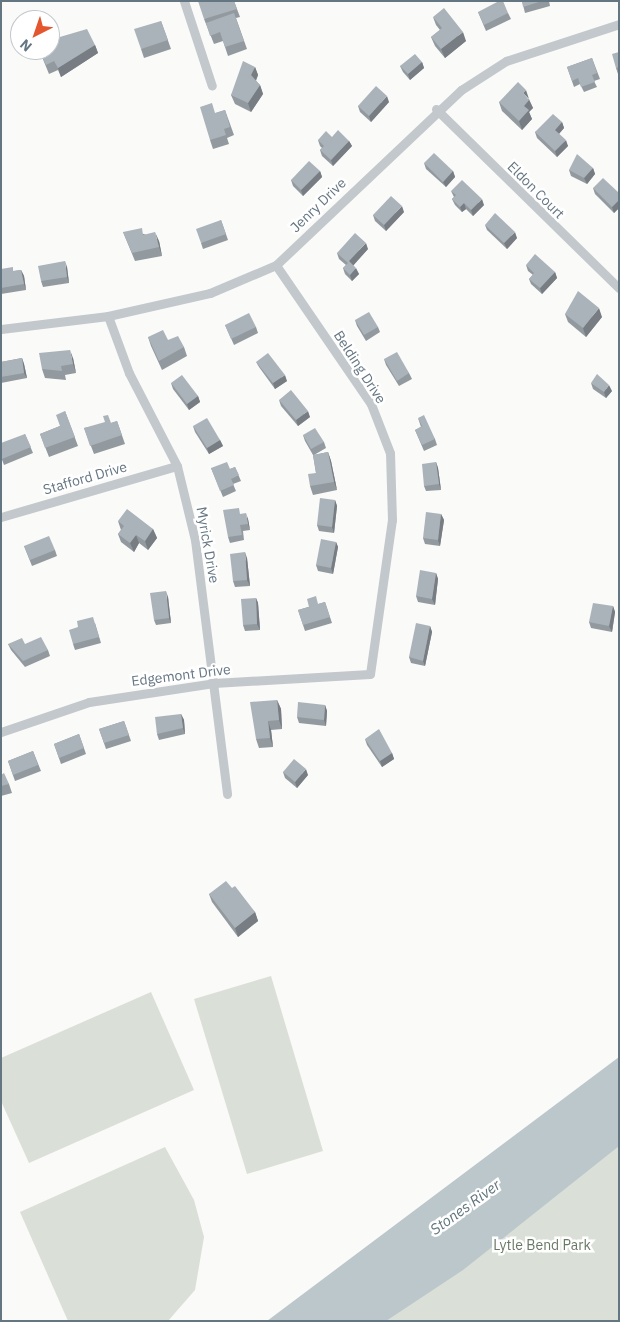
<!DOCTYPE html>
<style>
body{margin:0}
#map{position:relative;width:620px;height:1322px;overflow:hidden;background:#fafaf8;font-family:"IBM Plex Sans",sans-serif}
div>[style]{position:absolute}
.green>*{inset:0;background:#dadfd7}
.water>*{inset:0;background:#bbc7cb}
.street>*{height:9px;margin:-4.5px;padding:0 4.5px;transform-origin:4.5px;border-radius:4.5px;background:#c3c8cc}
.wall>*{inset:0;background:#929a9f}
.shaded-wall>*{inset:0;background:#777d82}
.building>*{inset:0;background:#aab3b9}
span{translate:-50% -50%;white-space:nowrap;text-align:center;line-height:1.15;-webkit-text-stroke:5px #fff;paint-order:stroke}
.street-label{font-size:14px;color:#657683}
.park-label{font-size:14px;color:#687a64}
.water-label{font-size:15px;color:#60757c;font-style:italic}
.frame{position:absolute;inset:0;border:2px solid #657683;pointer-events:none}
.north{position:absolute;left:10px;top:10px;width:50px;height:50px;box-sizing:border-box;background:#fff;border:1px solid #c1c8cd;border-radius:50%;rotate:221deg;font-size:14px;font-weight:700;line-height:20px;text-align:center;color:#657683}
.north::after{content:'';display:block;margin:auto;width:18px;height:22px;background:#e4572e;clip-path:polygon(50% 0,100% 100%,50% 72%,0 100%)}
</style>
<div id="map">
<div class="green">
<div style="clip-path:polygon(271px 976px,323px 1151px,247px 1174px,194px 999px)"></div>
<div style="clip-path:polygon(151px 992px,194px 1090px,29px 1163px,1px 1101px,1px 1058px)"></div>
<div style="clip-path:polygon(619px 1093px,619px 1321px,311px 1321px)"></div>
<div style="clip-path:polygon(165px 1147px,194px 1200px,204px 1237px,195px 1290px,168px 1321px,68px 1321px,20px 1212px)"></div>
</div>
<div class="water">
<div style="clip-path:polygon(619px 1057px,619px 1146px,463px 1270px,386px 1321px,267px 1321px)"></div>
</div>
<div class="street">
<div style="left:184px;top:1px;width:89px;rotate:71.8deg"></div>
<div style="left:436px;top:109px;width:256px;rotate:44.4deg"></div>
<div style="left:108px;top:316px;width:61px;rotate:69.8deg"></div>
<div style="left:129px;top:373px;width:105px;rotate:62.7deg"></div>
<div style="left:177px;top:466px;width:76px;rotate:76.3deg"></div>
<div style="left:195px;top:540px;width:256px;rotate:82.8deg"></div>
<div style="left:1px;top:329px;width:108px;rotate:-6.9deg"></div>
<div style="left:108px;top:316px;width:105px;rotate:-12.7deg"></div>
<div style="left:210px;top:293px;width:72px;rotate:-23deg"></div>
<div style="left:276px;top:265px;width:255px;rotate:-43.4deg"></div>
<div style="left:461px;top:90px;width:54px;rotate:-32.8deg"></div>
<div style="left:506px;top:61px;width:119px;rotate:-18.1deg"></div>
<div style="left:1px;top:517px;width:183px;rotate:-16.2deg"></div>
<div style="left:1px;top:732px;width:93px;rotate:-18.8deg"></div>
<div style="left:89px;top:702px;width:126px;rotate:-8.6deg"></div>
<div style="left:214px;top:683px;width:156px;rotate:-3.3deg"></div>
<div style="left:370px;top:674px;width:156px;rotate:-81.9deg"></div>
<div style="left:392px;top:520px;width:67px;rotate:-91.7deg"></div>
<div style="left:390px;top:453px;width:53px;rotate:-111.2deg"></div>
<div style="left:371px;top:404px;width:168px;rotate:-124.4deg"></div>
</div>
<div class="wall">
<div style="clip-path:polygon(234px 1px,240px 17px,236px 18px,247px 49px,228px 56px,223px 41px,214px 44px,204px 19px)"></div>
<div style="clip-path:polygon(522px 1px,549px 1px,550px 6px,525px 13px)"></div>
<div style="clip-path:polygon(478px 12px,508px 13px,511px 19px,486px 31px)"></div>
<div style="clip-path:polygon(433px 17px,466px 41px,445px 58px,435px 46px,431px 37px,440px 30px,436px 25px)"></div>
<div style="clip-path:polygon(161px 21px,171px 49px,144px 58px,141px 49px)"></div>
<div style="clip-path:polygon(53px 39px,95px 45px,98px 53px,61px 77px,58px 70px,49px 74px,40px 52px,55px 46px)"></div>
<div style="clip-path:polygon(619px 52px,619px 74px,618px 74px,616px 68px)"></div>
<div style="clip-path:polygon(592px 58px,600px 79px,594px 81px,597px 87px,584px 92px,580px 84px,574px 87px,567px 67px)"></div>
<div style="clip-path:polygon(422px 62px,424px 68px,410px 80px,403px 72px,400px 66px)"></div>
<div style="clip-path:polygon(255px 67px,258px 75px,256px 81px,260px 85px,263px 94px,251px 112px,235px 104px,231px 95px)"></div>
<div style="clip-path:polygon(529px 99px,533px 108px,529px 112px,532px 119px,522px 130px,502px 111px,499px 102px)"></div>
<div style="clip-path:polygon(389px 102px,371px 122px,360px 112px,358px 106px)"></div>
<div style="clip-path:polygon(225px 110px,234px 135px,227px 138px,229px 144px,213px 149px,210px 140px,216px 113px)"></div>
<div style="clip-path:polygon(562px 122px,564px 128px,559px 134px,568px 146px,557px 157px,537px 138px,535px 132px)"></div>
<div style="clip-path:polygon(332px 137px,349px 141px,352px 146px,333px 166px,322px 156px,320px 150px,322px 148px,320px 146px,318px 140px)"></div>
<div style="clip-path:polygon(424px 163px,453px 171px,455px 177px,446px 187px,426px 169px)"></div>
<div style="clip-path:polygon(593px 168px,595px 174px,587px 184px,571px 176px,569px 170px)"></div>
<div style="clip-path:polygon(320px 171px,322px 177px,303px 196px,293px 186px,291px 180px)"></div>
<div style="clip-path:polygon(593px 188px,619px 193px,619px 208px,614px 213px,595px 194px)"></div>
<div style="clip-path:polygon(451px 191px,484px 205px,473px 216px,466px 209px,462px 212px,455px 205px,452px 199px,454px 197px)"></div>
<div style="clip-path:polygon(404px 212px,386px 231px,375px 221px,373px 215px)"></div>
<div style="clip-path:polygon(221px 220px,228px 240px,203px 249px,201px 243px)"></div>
<div style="clip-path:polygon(485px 225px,517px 238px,507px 249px,487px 230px)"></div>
<div style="clip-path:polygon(123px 232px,144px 234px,159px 241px,162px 256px,135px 261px)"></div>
<div style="clip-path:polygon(368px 249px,353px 265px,359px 274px,352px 281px,345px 274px,343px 268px,346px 265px,339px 259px,337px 253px)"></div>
<div style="clip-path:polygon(526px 265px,555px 272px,557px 278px,542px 294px,531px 284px,529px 279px,533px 275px,528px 271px)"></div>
<div style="clip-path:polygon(67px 267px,69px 283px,43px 287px,41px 281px)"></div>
<div style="clip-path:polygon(1px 269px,14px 271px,21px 270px,24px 276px,26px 290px,1px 294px)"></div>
<div style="clip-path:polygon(565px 314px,602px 317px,586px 337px,568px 322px)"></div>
<div style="clip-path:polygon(355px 320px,378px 327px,380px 332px,366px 341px,357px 326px)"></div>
<div style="clip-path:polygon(225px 325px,256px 327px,258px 333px,234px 345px)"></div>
<div style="clip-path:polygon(148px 337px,168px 340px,184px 347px,187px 356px,162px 370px,151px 346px)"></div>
<div style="clip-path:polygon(22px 358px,24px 364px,27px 378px,1px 383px,1px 362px)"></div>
<div style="clip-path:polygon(73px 358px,76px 373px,65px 375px,66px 380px,45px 378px,42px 369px)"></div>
<div style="clip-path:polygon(384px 359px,409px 373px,412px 379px,399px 386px,386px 365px)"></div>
<div style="clip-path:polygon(256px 362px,287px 381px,275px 389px,259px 367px)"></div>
<div style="clip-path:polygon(171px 383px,198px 396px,200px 402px,189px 410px,173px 389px)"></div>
<div style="clip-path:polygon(591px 383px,612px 391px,606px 398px,593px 389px)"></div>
<div style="clip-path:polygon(279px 400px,310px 417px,298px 426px,281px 406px)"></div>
<div style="clip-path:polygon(65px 411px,78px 446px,49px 457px,40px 434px,60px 426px)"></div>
<div style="clip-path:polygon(418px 418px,435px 439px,437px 445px,424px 451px,415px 430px,421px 427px)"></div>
<div style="clip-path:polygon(117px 421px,125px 444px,94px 454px,84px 428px,111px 423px)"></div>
<div style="clip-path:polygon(193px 426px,220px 440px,223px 446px,209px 454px,195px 432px)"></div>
<div style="clip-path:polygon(25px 434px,33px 453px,4px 465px,1px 457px)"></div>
<div style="clip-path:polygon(303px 435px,324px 442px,326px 448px,314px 455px,328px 452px,331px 461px,337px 490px,313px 495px,310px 486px,316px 473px,313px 455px,305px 441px)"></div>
<div style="clip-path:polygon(436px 462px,438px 468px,441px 490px,426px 491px,424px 486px)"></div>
<div style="clip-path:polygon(235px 467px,241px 481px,233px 484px,236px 491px,223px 497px,211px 468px,230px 469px)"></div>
<div style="clip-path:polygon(335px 500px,337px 506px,334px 533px,319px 531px,317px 525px)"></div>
<div style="clip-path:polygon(241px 514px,248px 519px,250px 530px,243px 531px,244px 540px,230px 543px,228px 537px)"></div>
<div style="clip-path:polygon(441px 514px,444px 520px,440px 546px,425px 544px,423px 538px)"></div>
<div style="clip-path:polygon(118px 521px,153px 529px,157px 538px,148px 550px,139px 543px,134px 552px,121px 542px,118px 534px,121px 530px)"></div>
<div style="clip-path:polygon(336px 542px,338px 547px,333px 574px,318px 571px,316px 565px)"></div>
<div style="clip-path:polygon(24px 546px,55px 550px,57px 556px,32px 566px)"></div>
<div style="clip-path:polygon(247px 558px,250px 586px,235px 587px,233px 581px)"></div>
<div style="clip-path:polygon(436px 573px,438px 579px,435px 605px,418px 602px,416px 596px)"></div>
<div style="clip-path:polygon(168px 597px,171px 623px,156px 625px,154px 620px)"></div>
<div style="clip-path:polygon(256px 598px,258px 603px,260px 630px,245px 631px,243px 625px)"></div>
<div style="clip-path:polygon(325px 602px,332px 623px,305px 631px,298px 610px)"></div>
<div style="clip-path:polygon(613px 606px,615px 612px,612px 632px,591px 628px,589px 622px)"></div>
<div style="clip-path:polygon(95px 623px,101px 643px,75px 650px,73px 644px,78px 627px)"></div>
<div style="clip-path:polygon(430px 626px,432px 632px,425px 666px,411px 663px,409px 657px)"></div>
<div style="clip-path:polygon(8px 644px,25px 644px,48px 650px,50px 656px,25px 667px,11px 650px)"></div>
<div style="clip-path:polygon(277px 700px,281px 709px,282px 729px,271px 730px,273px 747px,259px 748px,256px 739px)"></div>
<div style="clip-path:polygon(325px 705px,327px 711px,326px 726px,299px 723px,297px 717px)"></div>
<div style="clip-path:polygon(181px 714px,184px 720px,185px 734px,159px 740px,157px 734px)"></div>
<div style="clip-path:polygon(124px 721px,131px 741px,106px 749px,99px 729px)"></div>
<div style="clip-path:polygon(79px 734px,86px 754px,61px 764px,54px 744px)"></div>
<div style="clip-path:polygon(365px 739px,392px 753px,394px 759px,382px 767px,367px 745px)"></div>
<div style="clip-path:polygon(33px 751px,41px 771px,15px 781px,8px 761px)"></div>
<div style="clip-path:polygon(283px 772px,308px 775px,297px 788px,285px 778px)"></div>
<div style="clip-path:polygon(1px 775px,9px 784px,12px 793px,1px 796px)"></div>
<div style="clip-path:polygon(232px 888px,255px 912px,258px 921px,238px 937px,212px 902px,209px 894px)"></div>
</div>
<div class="shaded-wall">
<div style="clip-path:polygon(463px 32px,466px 41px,445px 58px,441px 49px)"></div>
<div style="clip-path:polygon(95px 45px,98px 53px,61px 77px,58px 68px)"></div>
<div style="clip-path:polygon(422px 62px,424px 68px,410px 80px,408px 74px)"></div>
<div style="clip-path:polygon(255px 67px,258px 75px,254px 84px,251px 75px)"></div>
<div style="clip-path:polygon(260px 85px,263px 94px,251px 112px,248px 103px)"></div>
<div style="clip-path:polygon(526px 90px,529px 99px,523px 93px)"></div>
<div style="clip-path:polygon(387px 96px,389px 102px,371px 122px,369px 116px)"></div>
<div style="clip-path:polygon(529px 100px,533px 108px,529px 112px,532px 119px,522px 130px,519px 121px,524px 106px)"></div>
<div style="clip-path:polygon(562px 122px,564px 128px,557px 136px,555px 130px)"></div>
<div style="clip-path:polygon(566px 140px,568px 146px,557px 157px,555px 151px)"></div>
<div style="clip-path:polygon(349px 141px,352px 146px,333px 166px,331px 160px)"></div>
<div style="clip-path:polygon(593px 168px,595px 174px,587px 184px,584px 178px)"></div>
<div style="clip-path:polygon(320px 171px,322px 177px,303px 196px,301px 190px)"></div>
<div style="clip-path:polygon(453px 171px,455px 177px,446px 187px,443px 182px)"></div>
<div style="clip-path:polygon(482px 199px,484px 205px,473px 216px,471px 210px)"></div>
<div style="clip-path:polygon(619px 200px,619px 208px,614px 213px,612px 207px)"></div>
<div style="clip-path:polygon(464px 203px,466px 209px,462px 212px,460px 207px)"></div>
<div style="clip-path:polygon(402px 206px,404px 212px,386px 231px,384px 225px)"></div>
<div style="clip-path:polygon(155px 232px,159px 241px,162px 256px,159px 247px)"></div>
<div style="clip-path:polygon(515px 232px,517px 238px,507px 249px,504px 243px)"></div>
<div style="clip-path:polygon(366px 243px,368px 249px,352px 267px,349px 261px)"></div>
<div style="clip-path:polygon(65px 261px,67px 267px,69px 283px,67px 277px)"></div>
<div style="clip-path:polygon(356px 268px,359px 274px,352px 281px,350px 275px)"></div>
<div style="clip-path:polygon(21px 270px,24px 276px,26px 290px,24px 284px)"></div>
<div style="clip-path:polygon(555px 272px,557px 278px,542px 294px,540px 288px)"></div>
<div style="clip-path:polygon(599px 308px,602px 317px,586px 337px,583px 328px)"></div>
<div style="clip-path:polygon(70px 350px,73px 358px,76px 373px,73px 364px)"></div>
<div style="clip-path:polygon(22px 358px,24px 364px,27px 378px,24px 373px)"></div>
<div style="clip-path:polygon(285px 375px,287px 381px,275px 389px,273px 383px)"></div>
<div style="clip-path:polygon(609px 385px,612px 391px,606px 398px,604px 392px)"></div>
<div style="clip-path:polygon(198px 396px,200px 402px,189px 410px,187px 404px)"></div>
<div style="clip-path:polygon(308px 411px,310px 417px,298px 426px,296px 420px)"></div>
<div style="clip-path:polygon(220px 440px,223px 446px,209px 454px,207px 448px)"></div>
<div style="clip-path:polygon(328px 452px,331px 461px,337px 490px,334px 482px)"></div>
<div style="clip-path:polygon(436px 462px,438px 468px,441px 490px,439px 484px)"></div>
<div style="clip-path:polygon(335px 500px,337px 506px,334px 533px,332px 527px)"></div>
<div style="clip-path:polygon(246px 513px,248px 519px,250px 530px,248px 524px)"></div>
<div style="clip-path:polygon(441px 514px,444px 520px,440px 546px,438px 540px)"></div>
<div style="clip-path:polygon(153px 529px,157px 538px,148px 550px,145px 541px)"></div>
<div style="clip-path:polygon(136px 535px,139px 543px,134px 552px,130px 543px)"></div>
<div style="clip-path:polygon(336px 542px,338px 547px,333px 574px,331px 568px)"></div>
<div style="clip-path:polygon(245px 552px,247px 558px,250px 586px,247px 580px)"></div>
<div style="clip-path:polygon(436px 573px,438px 579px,435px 605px,432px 599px)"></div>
<div style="clip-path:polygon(166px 591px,168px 597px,171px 623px,169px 618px)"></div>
<div style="clip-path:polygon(256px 598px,258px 603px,260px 630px,257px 624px)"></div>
<div style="clip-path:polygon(613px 606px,615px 612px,612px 632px,609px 626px)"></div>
<div style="clip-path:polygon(430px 626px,432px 632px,425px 666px,423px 661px)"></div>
<div style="clip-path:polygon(277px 700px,281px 709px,282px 729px,279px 720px)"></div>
<div style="clip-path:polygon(325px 705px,327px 711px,326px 726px,324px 720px)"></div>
<div style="clip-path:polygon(181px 714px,184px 720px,185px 734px,183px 728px)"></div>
<div style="clip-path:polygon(268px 721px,271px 730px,273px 747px,270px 738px)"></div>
<div style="clip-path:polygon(392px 753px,394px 759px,382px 767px,380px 761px)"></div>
<div style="clip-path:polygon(306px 769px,308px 775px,297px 788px,295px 782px)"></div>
<div style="clip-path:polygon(255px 912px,258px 921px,238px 937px,235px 928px)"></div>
</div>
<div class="building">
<div style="clip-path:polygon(198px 1px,234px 1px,237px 9px,204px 19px)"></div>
<div style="clip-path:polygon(499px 1px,503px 1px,508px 13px,484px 25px,478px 12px)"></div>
<div style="clip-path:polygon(522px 1px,542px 1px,523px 7px)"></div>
<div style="clip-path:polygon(444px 8px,463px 32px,441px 49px,431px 37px,442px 28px,433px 17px)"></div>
<div style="clip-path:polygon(234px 13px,244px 41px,225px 47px,220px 32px,210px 36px,206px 23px)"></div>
<div style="clip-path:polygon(161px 21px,168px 40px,141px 49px,134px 29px)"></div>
<div style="clip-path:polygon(87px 29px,95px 45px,58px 68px,54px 61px,46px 65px,40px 52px,45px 50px,50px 50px,50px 48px,56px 45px,53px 39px)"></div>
<div style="clip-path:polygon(619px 52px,619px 67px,616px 68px,612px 54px)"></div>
<div style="clip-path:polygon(415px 54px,422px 62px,408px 74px,400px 66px)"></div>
<div style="clip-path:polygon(592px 58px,597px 73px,592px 75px,595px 82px,581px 87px,578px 78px,572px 81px,567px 67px)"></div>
<div style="clip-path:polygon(243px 61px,255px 67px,251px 75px,260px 85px,248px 103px,231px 95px)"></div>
<div style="clip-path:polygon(518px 82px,526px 90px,523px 93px,529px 100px,524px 106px,529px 110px,519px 121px,499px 102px)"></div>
<div style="clip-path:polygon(376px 86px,387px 96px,369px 116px,358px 106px)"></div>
<div style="clip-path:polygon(212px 103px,215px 113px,225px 110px,230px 127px,224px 129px,226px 135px,210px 140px,200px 107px)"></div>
<div style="clip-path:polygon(553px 114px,562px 122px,555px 130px,566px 140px,555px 151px,535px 132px)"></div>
<div style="clip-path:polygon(338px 130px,349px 141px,331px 160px,320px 150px,324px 146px,318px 140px,326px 131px,332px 137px)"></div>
<div style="clip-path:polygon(434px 153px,453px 171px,443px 182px,424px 163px)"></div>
<div style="clip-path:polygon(577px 154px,593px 168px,584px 178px,569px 170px)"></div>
<div style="clip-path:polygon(309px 161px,320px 171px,301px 190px,291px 180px)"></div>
<div style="clip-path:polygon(603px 178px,619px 193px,619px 200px,612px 207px,593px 188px)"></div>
<div style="clip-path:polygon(462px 180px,482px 199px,471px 210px,464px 203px,460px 207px,452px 199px,456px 195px,451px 191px)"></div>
<div style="clip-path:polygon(391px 196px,402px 206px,384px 225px,373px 215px)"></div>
<div style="clip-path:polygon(495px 213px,515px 232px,504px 243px,485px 225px)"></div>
<div style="clip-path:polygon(221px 220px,226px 234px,201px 243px,196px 229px)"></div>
<div style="clip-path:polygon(142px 228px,143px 235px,155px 232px,159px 247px,132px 253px,123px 232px)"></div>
<div style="clip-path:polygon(355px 233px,366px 243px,349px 261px,356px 268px,350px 275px,343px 268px,348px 263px,337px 253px)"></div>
<div style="clip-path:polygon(535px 254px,555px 272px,540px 288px,529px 279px,534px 273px,526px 265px)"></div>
<div style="clip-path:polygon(65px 261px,67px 277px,41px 281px,38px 266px)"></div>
<div style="clip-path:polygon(13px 267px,13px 271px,21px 270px,24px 284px,1px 288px,1px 269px)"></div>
<div style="clip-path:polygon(578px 291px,599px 308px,583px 328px,565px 314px)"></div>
<div style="clip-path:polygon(369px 312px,378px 327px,364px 335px,355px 320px)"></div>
<div style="clip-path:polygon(249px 313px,256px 327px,231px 339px,225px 325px)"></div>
<div style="clip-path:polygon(163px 330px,168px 340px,178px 336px,184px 347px,159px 361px,148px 337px)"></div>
<div style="clip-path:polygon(70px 350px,73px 364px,61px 366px,62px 371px,42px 369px,39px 353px)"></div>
<div style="clip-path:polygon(397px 352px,409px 373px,397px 381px,384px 359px)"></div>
<div style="clip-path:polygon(268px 353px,285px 375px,273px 383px,256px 362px)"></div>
<div style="clip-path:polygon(22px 358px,24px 373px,1px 377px,1px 362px)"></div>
<div style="clip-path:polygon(597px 374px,609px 385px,604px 392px,591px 383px)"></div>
<div style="clip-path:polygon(182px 375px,198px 396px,187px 404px,171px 383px)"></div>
<div style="clip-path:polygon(291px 390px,308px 411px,296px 420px,279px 400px)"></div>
<div style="clip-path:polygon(65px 411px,75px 437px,45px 448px,40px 434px,60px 426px,56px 415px)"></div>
<div style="clip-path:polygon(108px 415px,111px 423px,117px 421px,122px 435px,90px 446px,84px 428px,105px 422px,103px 416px)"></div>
<div style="clip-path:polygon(424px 415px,435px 439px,422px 445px,415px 430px,422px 426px,418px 418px)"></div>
<div style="clip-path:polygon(207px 418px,220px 440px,207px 448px,193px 426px)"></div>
<div style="clip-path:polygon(315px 428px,324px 442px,311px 449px,303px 435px)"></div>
<div style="clip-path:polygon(25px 434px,31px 447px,2px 459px,1px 456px,1px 443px)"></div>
<div style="clip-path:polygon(328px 452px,334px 482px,310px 486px,308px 474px,316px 473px,313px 455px)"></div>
<div style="clip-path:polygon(227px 462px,230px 469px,235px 467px,239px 475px,231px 479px,234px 485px,220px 491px,211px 468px)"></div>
<div style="clip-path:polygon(436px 462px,439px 484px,424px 486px,422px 464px)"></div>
<div style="clip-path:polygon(320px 498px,335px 500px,332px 527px,317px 525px)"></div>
<div style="clip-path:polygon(239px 508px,240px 514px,246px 513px,248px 524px,240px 525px,242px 535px,228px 537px,223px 510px)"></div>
<div style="clip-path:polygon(127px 509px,153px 529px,145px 541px,136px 535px,130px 543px,118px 534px,124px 526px,118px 521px)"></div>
<div style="clip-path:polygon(426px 512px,441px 514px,438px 540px,423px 538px)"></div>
<div style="clip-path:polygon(49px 536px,55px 550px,30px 560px,24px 546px)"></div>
<div style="clip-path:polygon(321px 539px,336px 542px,331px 568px,316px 565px)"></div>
<div style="clip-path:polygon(245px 552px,247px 580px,233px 581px,230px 554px)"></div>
<div style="clip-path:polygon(420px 570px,436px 573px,432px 599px,416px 596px)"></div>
<div style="clip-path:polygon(166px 591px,169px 618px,154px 620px,150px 593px)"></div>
<div style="clip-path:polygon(316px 596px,318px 604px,325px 602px,330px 617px,303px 625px,298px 610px,309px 607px,307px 599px)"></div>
<div style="clip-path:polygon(256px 598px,257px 624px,243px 625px,241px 599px)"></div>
<div style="clip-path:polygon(593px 603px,613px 606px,609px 626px,589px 622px)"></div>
<div style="clip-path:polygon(93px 617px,99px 637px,73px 644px,69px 630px,78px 627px,77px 621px)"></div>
<div style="clip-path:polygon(416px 623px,430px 626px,423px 661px,409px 657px)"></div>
<div style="clip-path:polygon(41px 637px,48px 650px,23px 661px,8px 644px,22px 638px,25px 644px)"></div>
<div style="clip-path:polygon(277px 700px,279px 720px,268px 721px,270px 738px,256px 739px,250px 702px)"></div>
<div style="clip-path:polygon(298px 702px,325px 705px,324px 720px,297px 717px)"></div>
<div style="clip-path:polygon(181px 714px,183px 728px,157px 734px,155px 717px)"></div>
<div style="clip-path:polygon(124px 721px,129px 735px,104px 743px,99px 729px)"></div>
<div style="clip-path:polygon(379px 729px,392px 753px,380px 761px,365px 739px)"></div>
<div style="clip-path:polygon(79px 734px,84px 748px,59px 758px,54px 744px)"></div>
<div style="clip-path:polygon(33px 751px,38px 765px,13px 775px,8px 761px)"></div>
<div style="clip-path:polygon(294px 759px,306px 769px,295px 782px,283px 772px)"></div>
<div style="clip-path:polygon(4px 773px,9px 784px,1px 786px,1px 775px)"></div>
<div style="clip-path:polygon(226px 881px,232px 888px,235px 886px,255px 912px,235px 928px,209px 894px)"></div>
</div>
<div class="street-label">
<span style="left:536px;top:190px;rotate:45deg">Eldon Court</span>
<span style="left:318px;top:205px;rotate:-44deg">Jenry Drive</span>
<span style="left:360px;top:367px;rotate:57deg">Belding Drive</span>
<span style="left:85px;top:478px;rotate:-16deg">Stafford Drive</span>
<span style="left:208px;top:545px;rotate:80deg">Myrick Drive</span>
<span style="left:181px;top:675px;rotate:-7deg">Edgemont Drive</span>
</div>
<div class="park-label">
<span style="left:542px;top:1245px">Lytle Bend Park</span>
</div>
<div class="water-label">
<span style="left:465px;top:1207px;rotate:-36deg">Stones River</span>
</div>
<div class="frame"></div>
<div class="north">N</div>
</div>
